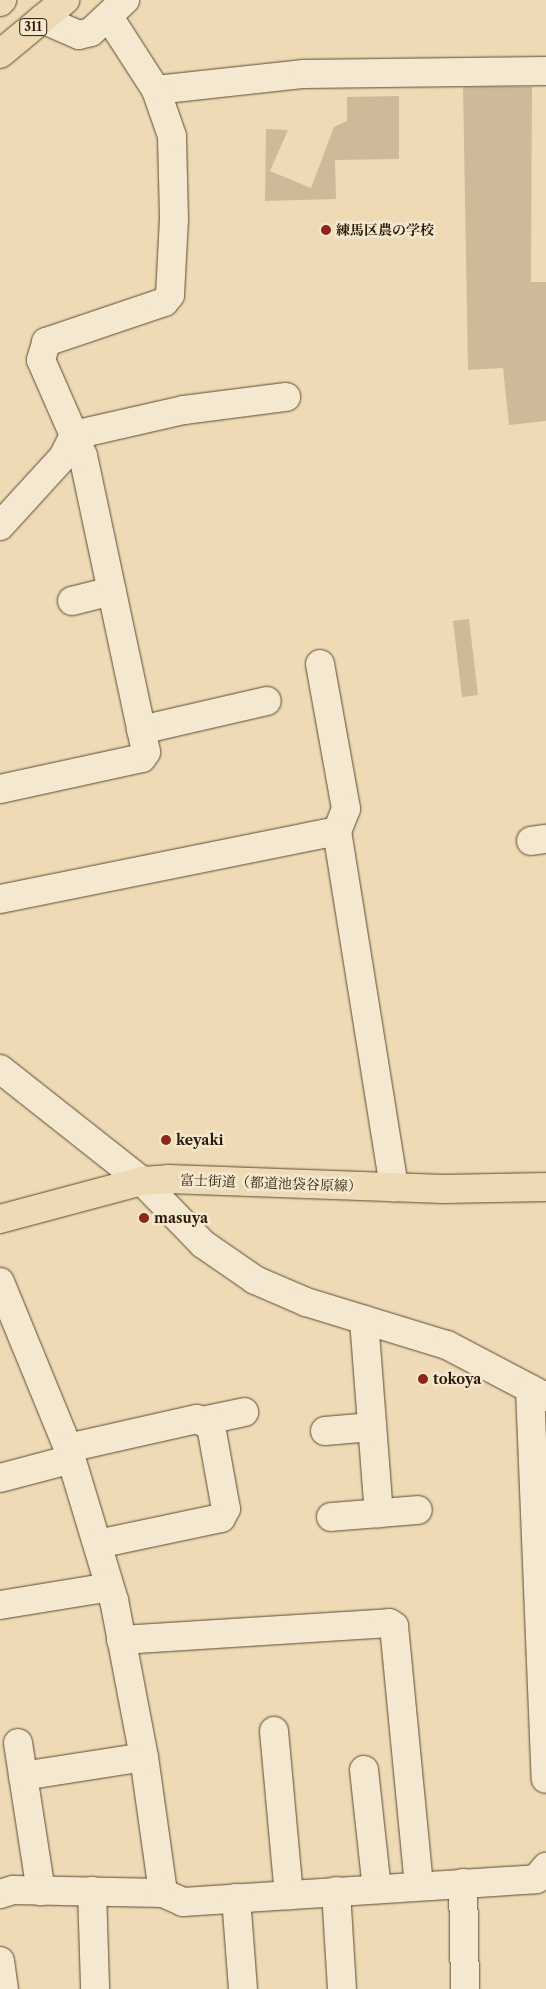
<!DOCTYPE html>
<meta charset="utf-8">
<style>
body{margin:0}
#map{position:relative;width:546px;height:1989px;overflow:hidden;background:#eedbb6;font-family:"Libre Caslon Text","Noto Serif JP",serif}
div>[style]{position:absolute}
.green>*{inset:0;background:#cdba98}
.roads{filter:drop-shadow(0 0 1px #5c4a30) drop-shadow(0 0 1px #5c4a30)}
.minor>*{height:28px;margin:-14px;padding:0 14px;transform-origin:14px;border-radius:14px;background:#f4e8d0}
.major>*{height:28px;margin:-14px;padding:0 14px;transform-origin:14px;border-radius:14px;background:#eedbb6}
.dots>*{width:14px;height:14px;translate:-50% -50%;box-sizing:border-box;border:2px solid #f4e8d0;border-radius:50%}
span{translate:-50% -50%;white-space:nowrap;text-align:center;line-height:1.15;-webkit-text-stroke:5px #f4e8d0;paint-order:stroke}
.shield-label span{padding:1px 4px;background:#f4e8d0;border:1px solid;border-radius:4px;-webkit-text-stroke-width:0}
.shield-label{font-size:12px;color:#2b1903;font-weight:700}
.poi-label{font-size:14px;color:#2b1903;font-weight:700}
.left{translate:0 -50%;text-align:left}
.street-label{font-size:14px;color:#2b1903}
</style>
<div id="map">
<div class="green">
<div style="clip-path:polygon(463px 87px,532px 87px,531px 282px,546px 282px,546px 421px,509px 425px,503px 368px,468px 370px)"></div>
<div style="clip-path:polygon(399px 96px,399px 159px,335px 160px,336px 199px,265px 201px,266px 129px,288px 130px,270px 171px,311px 188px,334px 127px,347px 121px,347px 97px)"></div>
<div style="clip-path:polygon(469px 619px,478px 695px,462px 697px,453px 621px)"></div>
</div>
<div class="roads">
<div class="minor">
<div style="left:42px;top:19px;width:40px;rotate:23.4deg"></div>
<div style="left:79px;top:35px;width:12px;rotate:-14deg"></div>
<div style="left:91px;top:32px;width:47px;rotate:-43.3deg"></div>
<div style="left:156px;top:90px;width:149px;rotate:-6.2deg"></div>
<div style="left:304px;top:74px;width:242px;rotate:-0.7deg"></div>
<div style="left:0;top:526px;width:93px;rotate:-47.6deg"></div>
<div style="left:63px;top:457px;width:25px;rotate:-63deg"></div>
<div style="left:74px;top:435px;width:113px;rotate:-12.8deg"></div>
<div style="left:184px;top:410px;width:103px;rotate:-7.3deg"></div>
<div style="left:72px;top:601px;width:41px;rotate:-14deg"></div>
<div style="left:320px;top:664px;width:147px;rotate:79.8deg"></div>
<div style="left:346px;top:809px;width:24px;rotate:112deg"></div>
<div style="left:141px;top:730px;width:129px;rotate:-13deg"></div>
<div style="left:0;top:789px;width:145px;rotate:-12.3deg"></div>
<div style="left:142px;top:758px;width:7px;rotate:-56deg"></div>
<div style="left:146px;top:752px;width:303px;rotate:-102deg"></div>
<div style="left:83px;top:456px;width:105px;rotate:-113.6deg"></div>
<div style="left:41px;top:360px;width:19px;rotate:-74deg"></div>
<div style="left:46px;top:342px;width:125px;rotate:-18.7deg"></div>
<div style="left:164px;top:302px;width:9px;rotate:-49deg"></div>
<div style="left:170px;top:295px;width:76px;rotate:-87deg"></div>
<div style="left:174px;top:219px;width:83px;rotate:-91.4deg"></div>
<div style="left:172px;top:136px;width:49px;rotate:-109.2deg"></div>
<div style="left:156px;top:90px;width:87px;rotate:-122.8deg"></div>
<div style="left:531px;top:841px;width:15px;rotate:-8deg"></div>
<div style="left:0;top:899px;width:344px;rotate:-11.4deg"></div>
<div style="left:337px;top:831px;width:361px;rotate:80.9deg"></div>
<div style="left:0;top:1069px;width:181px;rotate:38.3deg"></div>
<div style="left:142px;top:1181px;width:88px;rotate:45.9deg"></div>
<div style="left:203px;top:1244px;width:63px;rotate:34.7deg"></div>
<div style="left:255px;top:1280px;width:56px;rotate:23.3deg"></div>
<div style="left:306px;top:1302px;width:147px;rotate:17deg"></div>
<div style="left:447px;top:1345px;width:112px;rotate:27.7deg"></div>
<div style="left:0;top:1282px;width:179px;rotate:67.7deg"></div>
<div style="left:68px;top:1448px;width:159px;rotate:73.2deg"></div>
<div style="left:114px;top:1600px;width:160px;rotate:79.2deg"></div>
<div style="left:144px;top:1757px;width:137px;rotate:82deg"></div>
<div style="left:364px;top:1320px;width:194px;rotate:85.6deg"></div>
<div style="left:530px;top:1389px;width:390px;rotate:87.7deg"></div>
<div style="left:207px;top:1420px;width:38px;rotate:-12deg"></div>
<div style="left:325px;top:1431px;width:47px;rotate:-4.9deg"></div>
<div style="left:68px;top:1448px;width:132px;rotate:-12.7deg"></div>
<div style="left:197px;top:1419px;width:16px;rotate:27deg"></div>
<div style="left:211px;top:1426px;width:84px;rotate:79.8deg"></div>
<div style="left:226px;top:1509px;width:10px;rotate:119deg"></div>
<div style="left:221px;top:1518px;width:126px;rotate:168.1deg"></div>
<div style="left:0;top:1478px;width:74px;rotate:-14.8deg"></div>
<div style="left:331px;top:1517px;width:87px;rotate:-4.6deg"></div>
<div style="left:0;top:1605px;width:111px;rotate:-9.3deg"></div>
<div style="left:121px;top:1640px;width:269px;rotate:-3.6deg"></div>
<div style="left:389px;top:1623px;width:6px;rotate:31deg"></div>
<div style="left:394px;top:1626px;width:260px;rotate:84.5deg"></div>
<div style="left:274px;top:1731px;width:165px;rotate:84.8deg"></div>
<div style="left:18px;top:1743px;width:150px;rotate:81.2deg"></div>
<div style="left:364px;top:1770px;width:120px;rotate:83.8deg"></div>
<div style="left:23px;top:1776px;width:122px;rotate:-8.9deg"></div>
<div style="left:463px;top:1883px;width:106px;rotate:88.9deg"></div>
<div style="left:92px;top:1891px;width:98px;rotate:88.2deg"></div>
<div style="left:336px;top:1891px;width:98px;rotate:86.5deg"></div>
<div style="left:0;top:1894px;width:14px;rotate:-17deg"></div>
<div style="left:13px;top:1890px;width:150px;rotate:1.1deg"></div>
<div style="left:163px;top:1893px;width:22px;rotate:24deg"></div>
<div style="left:183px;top:1902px;width:354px;rotate:-3.7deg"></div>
<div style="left:536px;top:1879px;width:16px;rotate:-50deg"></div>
<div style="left:236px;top:1898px;width:91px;rotate:85.6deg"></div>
<div style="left:0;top:1961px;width:28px;rotate:82deg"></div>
</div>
<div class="major">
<div style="left:0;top:2px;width:3px;rotate:-45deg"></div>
<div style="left:0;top:54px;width:85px;rotate:-39.7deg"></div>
<div style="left:0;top:1219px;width:147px;rotate:-15deg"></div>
<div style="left:142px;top:1181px;width:26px;rotate:-4deg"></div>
<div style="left:168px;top:1179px;width:276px;rotate:2.1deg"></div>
<div style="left:444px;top:1189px;width:102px;rotate:-1.1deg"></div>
</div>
</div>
<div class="dots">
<div style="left:326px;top:230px;background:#8f2418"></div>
<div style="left:166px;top:1140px;background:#8f2418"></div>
<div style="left:144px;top:1218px;background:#8f2418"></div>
<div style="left:423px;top:1379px;background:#8f2418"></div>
</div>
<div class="shield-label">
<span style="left:33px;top:27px">311</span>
</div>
<div class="poi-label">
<span class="left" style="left:336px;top:230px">練馬区農の学校</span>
<span class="left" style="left:176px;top:1140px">keyaki</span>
<span class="left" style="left:154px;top:1218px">masuya</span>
<span class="left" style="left:433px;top:1379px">tokoya</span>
</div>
<div class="street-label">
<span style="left:271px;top:1183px;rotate:2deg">富士街道（都道池袋谷原線）</span>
</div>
</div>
